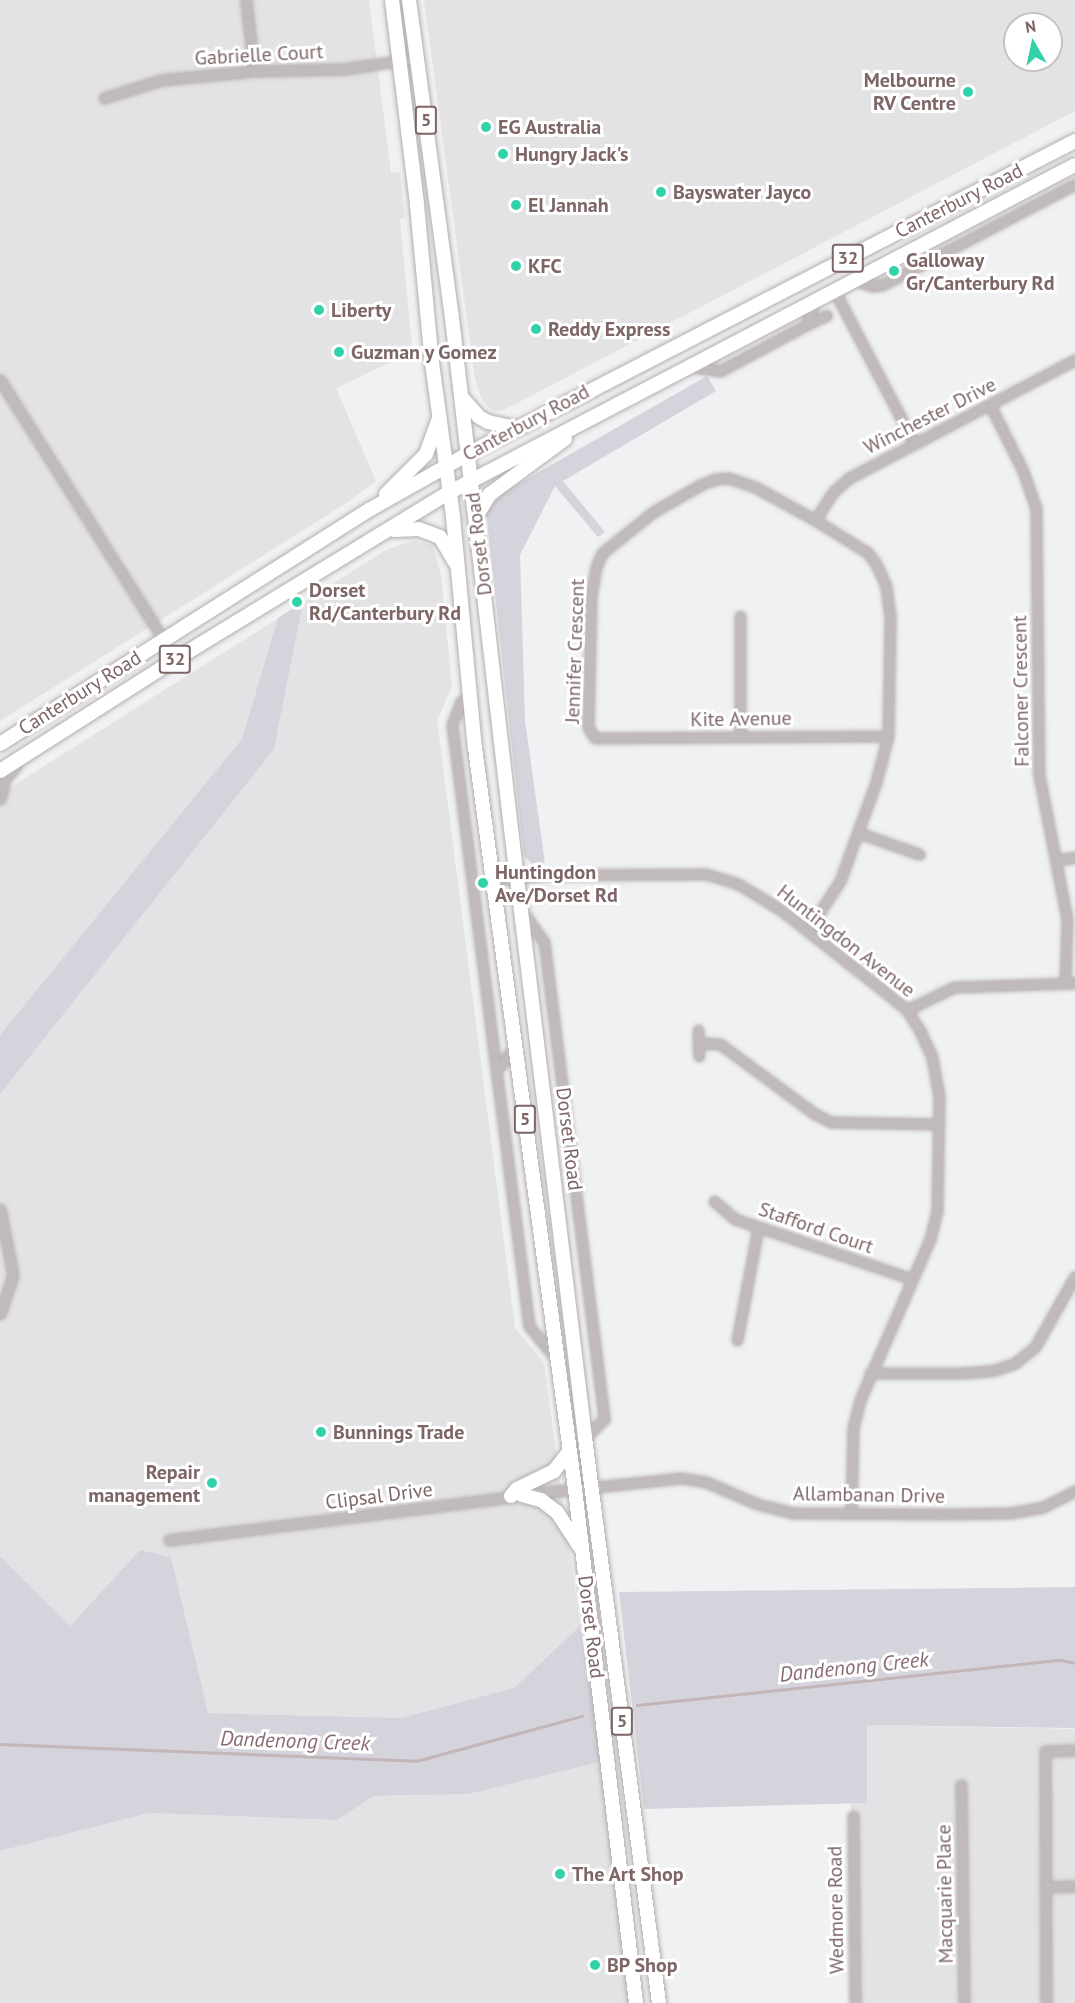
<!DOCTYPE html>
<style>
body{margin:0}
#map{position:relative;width:1075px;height:2003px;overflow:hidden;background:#f0f1f3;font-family:"PT Sans",sans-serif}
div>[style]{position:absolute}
.built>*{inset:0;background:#e3e2e4}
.green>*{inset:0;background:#d5d4dc}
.stream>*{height:3px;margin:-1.5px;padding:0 1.5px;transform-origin:1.5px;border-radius:1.5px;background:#c3b5b8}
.roads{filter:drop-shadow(0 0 2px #b5aeae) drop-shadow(0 0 2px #b5aeae)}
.street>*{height:9px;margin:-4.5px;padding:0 4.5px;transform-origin:4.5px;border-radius:4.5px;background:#c1baba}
.primary>*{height:14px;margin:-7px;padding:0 7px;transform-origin:7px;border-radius:7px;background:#fff}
.dots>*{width:16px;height:16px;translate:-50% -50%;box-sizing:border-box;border:3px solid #fff;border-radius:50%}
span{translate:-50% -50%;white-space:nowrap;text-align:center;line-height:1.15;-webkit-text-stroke:6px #fff;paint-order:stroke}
.shield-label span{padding:2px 4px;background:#fff;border:2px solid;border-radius:4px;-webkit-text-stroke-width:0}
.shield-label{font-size:18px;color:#7e6566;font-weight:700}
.street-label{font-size:20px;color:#7e6566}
.poi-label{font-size:20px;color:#7e6566;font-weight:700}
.right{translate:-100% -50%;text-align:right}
.left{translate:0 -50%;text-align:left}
.water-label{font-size:21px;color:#896b71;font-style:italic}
.north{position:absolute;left:1003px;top:12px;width:60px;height:60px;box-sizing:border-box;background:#fff;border:2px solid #cbc1c2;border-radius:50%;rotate:351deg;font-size:16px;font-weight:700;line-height:24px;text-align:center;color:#7e6566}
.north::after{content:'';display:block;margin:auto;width:21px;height:27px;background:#31d1a9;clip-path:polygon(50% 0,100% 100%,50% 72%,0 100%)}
</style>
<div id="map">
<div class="built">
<div style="clip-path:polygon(0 0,369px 0,391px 173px,400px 172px,405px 218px,400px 219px,413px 359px,404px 356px,336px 388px,376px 481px,348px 502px,0 721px)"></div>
<div style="clip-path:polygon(evenodd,424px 0,1075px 0,1075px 111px,504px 410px,492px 411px,482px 400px,475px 379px,424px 0,1015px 24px,1051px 24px,1051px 60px,1015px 60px,1015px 24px)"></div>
<div style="clip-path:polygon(412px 541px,433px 545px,441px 575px,452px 687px,437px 720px,515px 1328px,544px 1363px,580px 1626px,514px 1688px,401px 1718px,207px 1713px,171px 1557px,140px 1550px,70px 1627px,0 1556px,0 794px,386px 550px)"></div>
<div style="clip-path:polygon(866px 1725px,1075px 1729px,1075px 2003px,855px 2003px,851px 1803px,867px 1802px)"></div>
<div style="clip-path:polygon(604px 1761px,634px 2003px,0 2003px,0 1851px,149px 1813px,337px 1820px,374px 1796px,469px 1794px)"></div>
</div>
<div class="green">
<div style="clip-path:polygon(707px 376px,716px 391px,563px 481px,605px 532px,598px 537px,555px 486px,520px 555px,525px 721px,545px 863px,532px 864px,524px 856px,486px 511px,504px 492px)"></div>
<div style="clip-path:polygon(303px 602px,274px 749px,0 1094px,0 1035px,242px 739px,278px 618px)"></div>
<div style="clip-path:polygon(140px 1550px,171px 1557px,208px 1713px,401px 1718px,514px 1688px,580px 1626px,604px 1761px,469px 1794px,374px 1796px,337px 1820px,149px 1813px,0 1851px,0 1556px,70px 1626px)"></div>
<div style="clip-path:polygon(1075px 1587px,1075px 1728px,867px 1725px,867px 1803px,644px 1809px,619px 1592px)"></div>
</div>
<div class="stream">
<div style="left:637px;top:1705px;width:425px;rotate:-6.1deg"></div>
<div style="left:1060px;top:1660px;width:15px;rotate:11deg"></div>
<div style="left:0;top:1744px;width:416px;rotate:2.3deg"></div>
<div style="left:416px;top:1761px;width:172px;rotate:-15.2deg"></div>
</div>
<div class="roads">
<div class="street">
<div style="left:246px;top:0;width:71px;rotate:83.6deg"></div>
<div style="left:104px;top:98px;width:60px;rotate:-17.5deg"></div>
<div style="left:161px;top:80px;width:93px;rotate:-5.5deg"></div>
<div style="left:254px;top:71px;width:90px;rotate:-1.3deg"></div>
<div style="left:344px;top:69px;width:75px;rotate:-8.5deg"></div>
<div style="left:856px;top:281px;width:17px;rotate:17deg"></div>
<div style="left:872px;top:286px;width:10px;rotate:-6deg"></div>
<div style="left:882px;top:285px;width:218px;rotate:-27.6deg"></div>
<div style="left:835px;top:292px;width:170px;rotate:62.4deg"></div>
<div style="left:806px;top:325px;width:23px;rotate:-25deg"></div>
<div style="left:693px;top:367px;width:27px;rotate:8deg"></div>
<div style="left:720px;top:371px;width:98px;rotate:-28.1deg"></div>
<div style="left:806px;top:325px;width:25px;rotate:-69deg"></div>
<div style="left:0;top:380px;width:307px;rotate:57.8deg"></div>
<div style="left:990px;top:405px;width:74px;rotate:63.4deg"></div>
<div style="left:1023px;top:471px;width:39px;rotate:71deg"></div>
<div style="left:1036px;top:508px;width:267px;rotate:89.4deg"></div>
<div style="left:1039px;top:775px;width:147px;rotate:79deg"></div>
<div style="left:1067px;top:919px;width:64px;rotate:91.8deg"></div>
<div style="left:815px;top:520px;width:33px;rotate:-57deg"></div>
<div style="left:833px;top:492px;width:21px;rotate:-41deg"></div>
<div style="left:849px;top:478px;width:255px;rotate:-27.6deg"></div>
<div style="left:469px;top:695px;width:11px;rotate:139deg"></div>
<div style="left:461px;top:702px;width:24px;rotate:112deg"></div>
<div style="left:452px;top:724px;width:607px;rotate:82.71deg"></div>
<div style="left:529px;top:1326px;width:43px;rotate:50.7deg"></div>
<div style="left:740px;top:737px;width:121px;rotate:-90deg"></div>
<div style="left:0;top:799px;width:21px;rotate:-76deg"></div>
<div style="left:5px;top:779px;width:18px;rotate:-49deg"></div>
<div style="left:859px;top:833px;width:64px;rotate:19.3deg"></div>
<div style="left:1057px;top:860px;width:18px;rotate:-9deg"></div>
<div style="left:494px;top:880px;width:51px;rotate:-5.6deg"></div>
<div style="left:545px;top:875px;width:161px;rotate:-0.4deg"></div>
<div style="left:706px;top:874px;width:34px;rotate:17deg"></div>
<div style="left:738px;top:884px;width:50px;rotate:31.2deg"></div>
<div style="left:781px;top:910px;width:140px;rotate:38.3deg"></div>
<div style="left:891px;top:997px;width:21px;rotate:39deg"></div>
<div style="left:907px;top:1010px;width:22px;rotate:58deg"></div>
<div style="left:919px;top:1029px;width:31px;rotate:65deg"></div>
<div style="left:932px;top:1057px;width:40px;rotate:80deg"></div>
<div style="left:939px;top:1096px;width:115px;rotate:91deg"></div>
<div style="left:937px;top:1211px;width:29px;rotate:104deg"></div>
<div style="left:930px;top:1239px;width:176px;rotate:113.5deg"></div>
<div style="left:860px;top:1400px;width:29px;rotate:104deg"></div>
<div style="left:853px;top:1428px;width:86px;rotate:91.3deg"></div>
<div style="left:523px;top:912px;width:37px;rotate:55deg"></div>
<div style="left:544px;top:942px;width:481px;rotate:82.8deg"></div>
<div style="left:604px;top:1419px;width:27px;rotate:135deg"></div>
<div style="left:808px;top:930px;width:59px;rotate:-56.9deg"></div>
<div style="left:840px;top:881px;width:105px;rotate:-70deg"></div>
<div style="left:876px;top:782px;width:48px;rotate:-75.4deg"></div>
<div style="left:888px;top:736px;width:120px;rotate:-89deg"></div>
<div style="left:890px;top:616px;width:30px;rotate:-98deg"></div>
<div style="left:886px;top:586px;width:24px;rotate:-114deg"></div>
<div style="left:876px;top:564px;width:14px;rotate:-126deg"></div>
<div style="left:868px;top:553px;width:62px;rotate:-148.1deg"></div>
<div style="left:815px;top:520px;width:68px;rotate:-151.2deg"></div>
<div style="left:755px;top:487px;width:28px;rotate:-161deg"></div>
<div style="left:729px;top:478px;width:13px;rotate:176deg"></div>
<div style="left:716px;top:479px;width:15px;rotate:160deg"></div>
<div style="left:702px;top:484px;width:56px;rotate:150.3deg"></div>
<div style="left:653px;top:512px;width:65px;rotate:141.2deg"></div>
<div style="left:602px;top:553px;width:15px;rotate:113deg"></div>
<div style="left:596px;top:567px;width:28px;rotate:100deg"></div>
<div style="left:591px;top:595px;width:132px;rotate:91.3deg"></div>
<div style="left:588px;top:727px;width:13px;rotate:58deg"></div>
<div style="left:595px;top:738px;width:293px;rotate:-0.4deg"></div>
<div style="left:907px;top:1010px;width:52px;rotate:-26.1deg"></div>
<div style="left:954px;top:987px;width:121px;rotate:-1.9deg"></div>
<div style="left:698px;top:1030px;width:26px;rotate:88deg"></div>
<div style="left:699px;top:1043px;width:21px;rotate:3deg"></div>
<div style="left:720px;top:1044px;width:118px;rotate:36.4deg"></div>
<div style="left:815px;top:1114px;width:18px;rotate:27deg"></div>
<div style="left:831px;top:1122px;width:108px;rotate:1.1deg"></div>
<div style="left:497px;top:1070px;width:30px;rotate:-53deg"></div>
<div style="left:714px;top:1201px;width:28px;rotate:41deg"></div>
<div style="left:735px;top:1219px;width:187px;rotate:18.7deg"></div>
<div style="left:0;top:1209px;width:67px;rotate:78.9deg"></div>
<div style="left:13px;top:1275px;width:41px;rotate:108.4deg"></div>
<div style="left:737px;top:1340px;width:114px;rotate:-79.4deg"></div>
<div style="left:870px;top:1373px;width:93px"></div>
<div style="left:963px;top:1373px;width:32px;rotate:-5deg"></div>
<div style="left:995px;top:1370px;width:21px;rotate:-19deg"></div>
<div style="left:1015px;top:1363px;width:26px;rotate:-39deg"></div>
<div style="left:1035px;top:1347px;width:81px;rotate:-60.6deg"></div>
<div style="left:529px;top:1494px;width:153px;rotate:-6deg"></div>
<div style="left:681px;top:1478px;width:25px;rotate:9deg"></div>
<div style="left:706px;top:1482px;width:56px;rotate:23.3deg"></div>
<div style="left:757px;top:1504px;width:36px;rotate:14deg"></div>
<div style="left:792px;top:1513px;width:157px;rotate:0.4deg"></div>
<div style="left:949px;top:1514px;width:61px;rotate:-0.9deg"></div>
<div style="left:1010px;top:1513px;width:34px;rotate:-10deg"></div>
<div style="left:1043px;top:1507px;width:36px;rotate:-27deg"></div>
<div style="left:169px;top:1540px;width:349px;rotate:-7.2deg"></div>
<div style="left:961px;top:1785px;width:218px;rotate:89.2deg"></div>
<div style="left:853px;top:1816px;width:187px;rotate:89.4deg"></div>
<div style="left:1045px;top:1887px;width:30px;rotate:-2deg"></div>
<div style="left:1046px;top:2003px;width:252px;rotate:-90.2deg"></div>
<div style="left:1045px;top:1751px;width:30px;rotate:-2deg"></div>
</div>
<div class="primary">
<div style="left:392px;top:0;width:207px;rotate:83deg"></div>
<div style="left:417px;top:205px;width:159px;rotate:84.6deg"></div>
<div style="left:432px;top:363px;width:155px;rotate:82.2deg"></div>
<div style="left:453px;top:517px;width:232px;rotate:84.6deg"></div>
<div style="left:475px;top:748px;width:748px;rotate:82.31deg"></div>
<div style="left:575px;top:1489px;width:518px;rotate:83.23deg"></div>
<div style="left:409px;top:0;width:321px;rotate:82.3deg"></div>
<div style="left:452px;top:318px;width:522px;rotate:83.41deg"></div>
<div style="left:512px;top:837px;width:605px;rotate:83.07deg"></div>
<div style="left:585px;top:1438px;width:570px;rotate:82.54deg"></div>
<div style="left:462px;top:398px;width:25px;rotate:48deg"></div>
<div style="left:479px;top:417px;width:10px;rotate:29deg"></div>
<div style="left:488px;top:422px;width:30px;rotate:12deg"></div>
<div style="left:386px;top:494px;width:57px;rotate:-45deg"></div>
<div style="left:426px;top:454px;width:35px;rotate:-70deg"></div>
<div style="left:476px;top:517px;width:27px;rotate:-59deg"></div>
<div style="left:490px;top:494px;width:93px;rotate:-36.3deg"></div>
<div style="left:394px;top:530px;width:25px;rotate:-2deg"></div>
<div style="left:419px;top:529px;width:22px;rotate:21deg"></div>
<div style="left:440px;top:537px;width:31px;rotate:59deg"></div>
<div style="left:0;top:744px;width:437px;rotate:-32.4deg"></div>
<div style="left:369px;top:510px;width:114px;rotate:-29.5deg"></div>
<div style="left:468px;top:454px;width:683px;rotate:-27.28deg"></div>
<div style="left:0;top:771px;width:199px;rotate:-32.5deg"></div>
<div style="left:168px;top:664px;width:330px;rotate:-31.4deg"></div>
<div style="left:450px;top:492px;width:705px;rotate:-27.62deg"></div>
<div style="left:522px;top:1495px;width:20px;rotate:15deg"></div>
<div style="left:541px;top:1500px;width:20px;rotate:37deg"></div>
<div style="left:557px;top:1512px;width:42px;rotate:56.7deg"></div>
<div style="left:511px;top:1496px;width:9px;rotate:-49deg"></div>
<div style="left:517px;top:1489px;width:41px;rotate:-25.9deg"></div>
<div style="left:554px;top:1471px;width:24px;rotate:-52deg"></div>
</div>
</div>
<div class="dots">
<div style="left:968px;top:92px;background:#31d1a9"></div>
<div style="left:486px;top:127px;background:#31d1a9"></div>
<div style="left:503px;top:154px;background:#31d1a9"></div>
<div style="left:661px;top:192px;background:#31d1a9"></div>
<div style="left:516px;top:205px;background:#31d1a9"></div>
<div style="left:516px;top:266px;background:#31d1a9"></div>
<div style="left:894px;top:271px;background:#31d1a9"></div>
<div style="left:319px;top:310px;background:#31d1a9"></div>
<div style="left:536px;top:329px;background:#31d1a9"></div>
<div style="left:339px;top:352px;background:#31d1a9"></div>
<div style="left:297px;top:602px;background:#31d1a9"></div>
<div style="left:483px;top:883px;background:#31d1a9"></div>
<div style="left:321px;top:1432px;background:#31d1a9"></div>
<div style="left:212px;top:1483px;background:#31d1a9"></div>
<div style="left:560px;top:1874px;background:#31d1a9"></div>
<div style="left:595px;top:1965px;background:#31d1a9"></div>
</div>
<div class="shield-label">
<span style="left:426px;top:120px">5</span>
<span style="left:848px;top:258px">32</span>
<span style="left:175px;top:659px">32</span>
<span style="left:525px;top:1119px">5</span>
<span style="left:622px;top:1721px">5</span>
</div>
<div class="street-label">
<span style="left:259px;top:55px;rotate:-3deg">Gabrielle Court</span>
<span style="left:959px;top:201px;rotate:-27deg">Canterbury Road</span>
<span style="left:930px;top:416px;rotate:-27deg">Winchester Drive</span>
<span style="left:526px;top:423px;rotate:-28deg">Canterbury Road</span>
<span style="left:479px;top:544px;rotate:-97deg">Dorset Road</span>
<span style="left:575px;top:651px;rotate:-88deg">Jennifer Crescent</span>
<span style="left:1021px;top:691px;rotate:-91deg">Falconer Crescent</span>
<span style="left:80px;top:693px;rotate:-32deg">Canterbury Road</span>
<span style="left:741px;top:719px;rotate:-1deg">Kite Avenue</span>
<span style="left:846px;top:941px;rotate:38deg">Huntingdon Avenue</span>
<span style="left:569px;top:1139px;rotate:83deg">Dorset Road</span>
<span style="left:816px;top:1228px;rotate:19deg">Stafford Court</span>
<span style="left:869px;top:1495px;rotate:1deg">Allambanan Drive</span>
<span style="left:379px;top:1496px;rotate:-7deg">Clipsal Drive</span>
<span style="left:591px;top:1627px;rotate:83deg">Dorset Road</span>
<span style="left:945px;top:1894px;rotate:-91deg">Macquarie Place</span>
<span style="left:836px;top:1910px;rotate:-91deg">Wedmore Road</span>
</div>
<div class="poi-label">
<span class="right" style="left:956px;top:92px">Melbourne<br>RV Centre</span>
<span class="left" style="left:498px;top:127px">EG Australia</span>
<span class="left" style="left:515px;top:154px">Hungry Jack's</span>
<span class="left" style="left:673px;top:192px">Bayswater Jayco</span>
<span class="left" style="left:528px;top:205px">El Jannah</span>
<span class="left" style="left:906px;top:272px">Galloway<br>Gr/Canterbury Rd</span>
<span class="left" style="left:528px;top:266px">KFC</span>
<span class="left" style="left:331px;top:310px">Liberty</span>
<span class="left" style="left:548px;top:329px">Reddy Express</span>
<span class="left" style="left:351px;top:352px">Guzman y Gomez</span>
<span class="left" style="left:309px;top:602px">Dorset<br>Rd/Canterbury Rd</span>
<span class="left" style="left:495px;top:884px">Huntingdon<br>Ave/Dorset Rd</span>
<span class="left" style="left:333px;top:1432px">Bunnings Trade</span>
<span class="right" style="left:200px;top:1484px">Repair<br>management</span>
<span class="left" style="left:572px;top:1874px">The Art Shop</span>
<span class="left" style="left:607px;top:1965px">BP Shop</span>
</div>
<div class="water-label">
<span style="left:854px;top:1667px;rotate:-6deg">Dandenong Creek</span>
<span style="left:295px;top:1741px;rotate:2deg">Dandenong Creek</span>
</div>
<div class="north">N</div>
</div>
